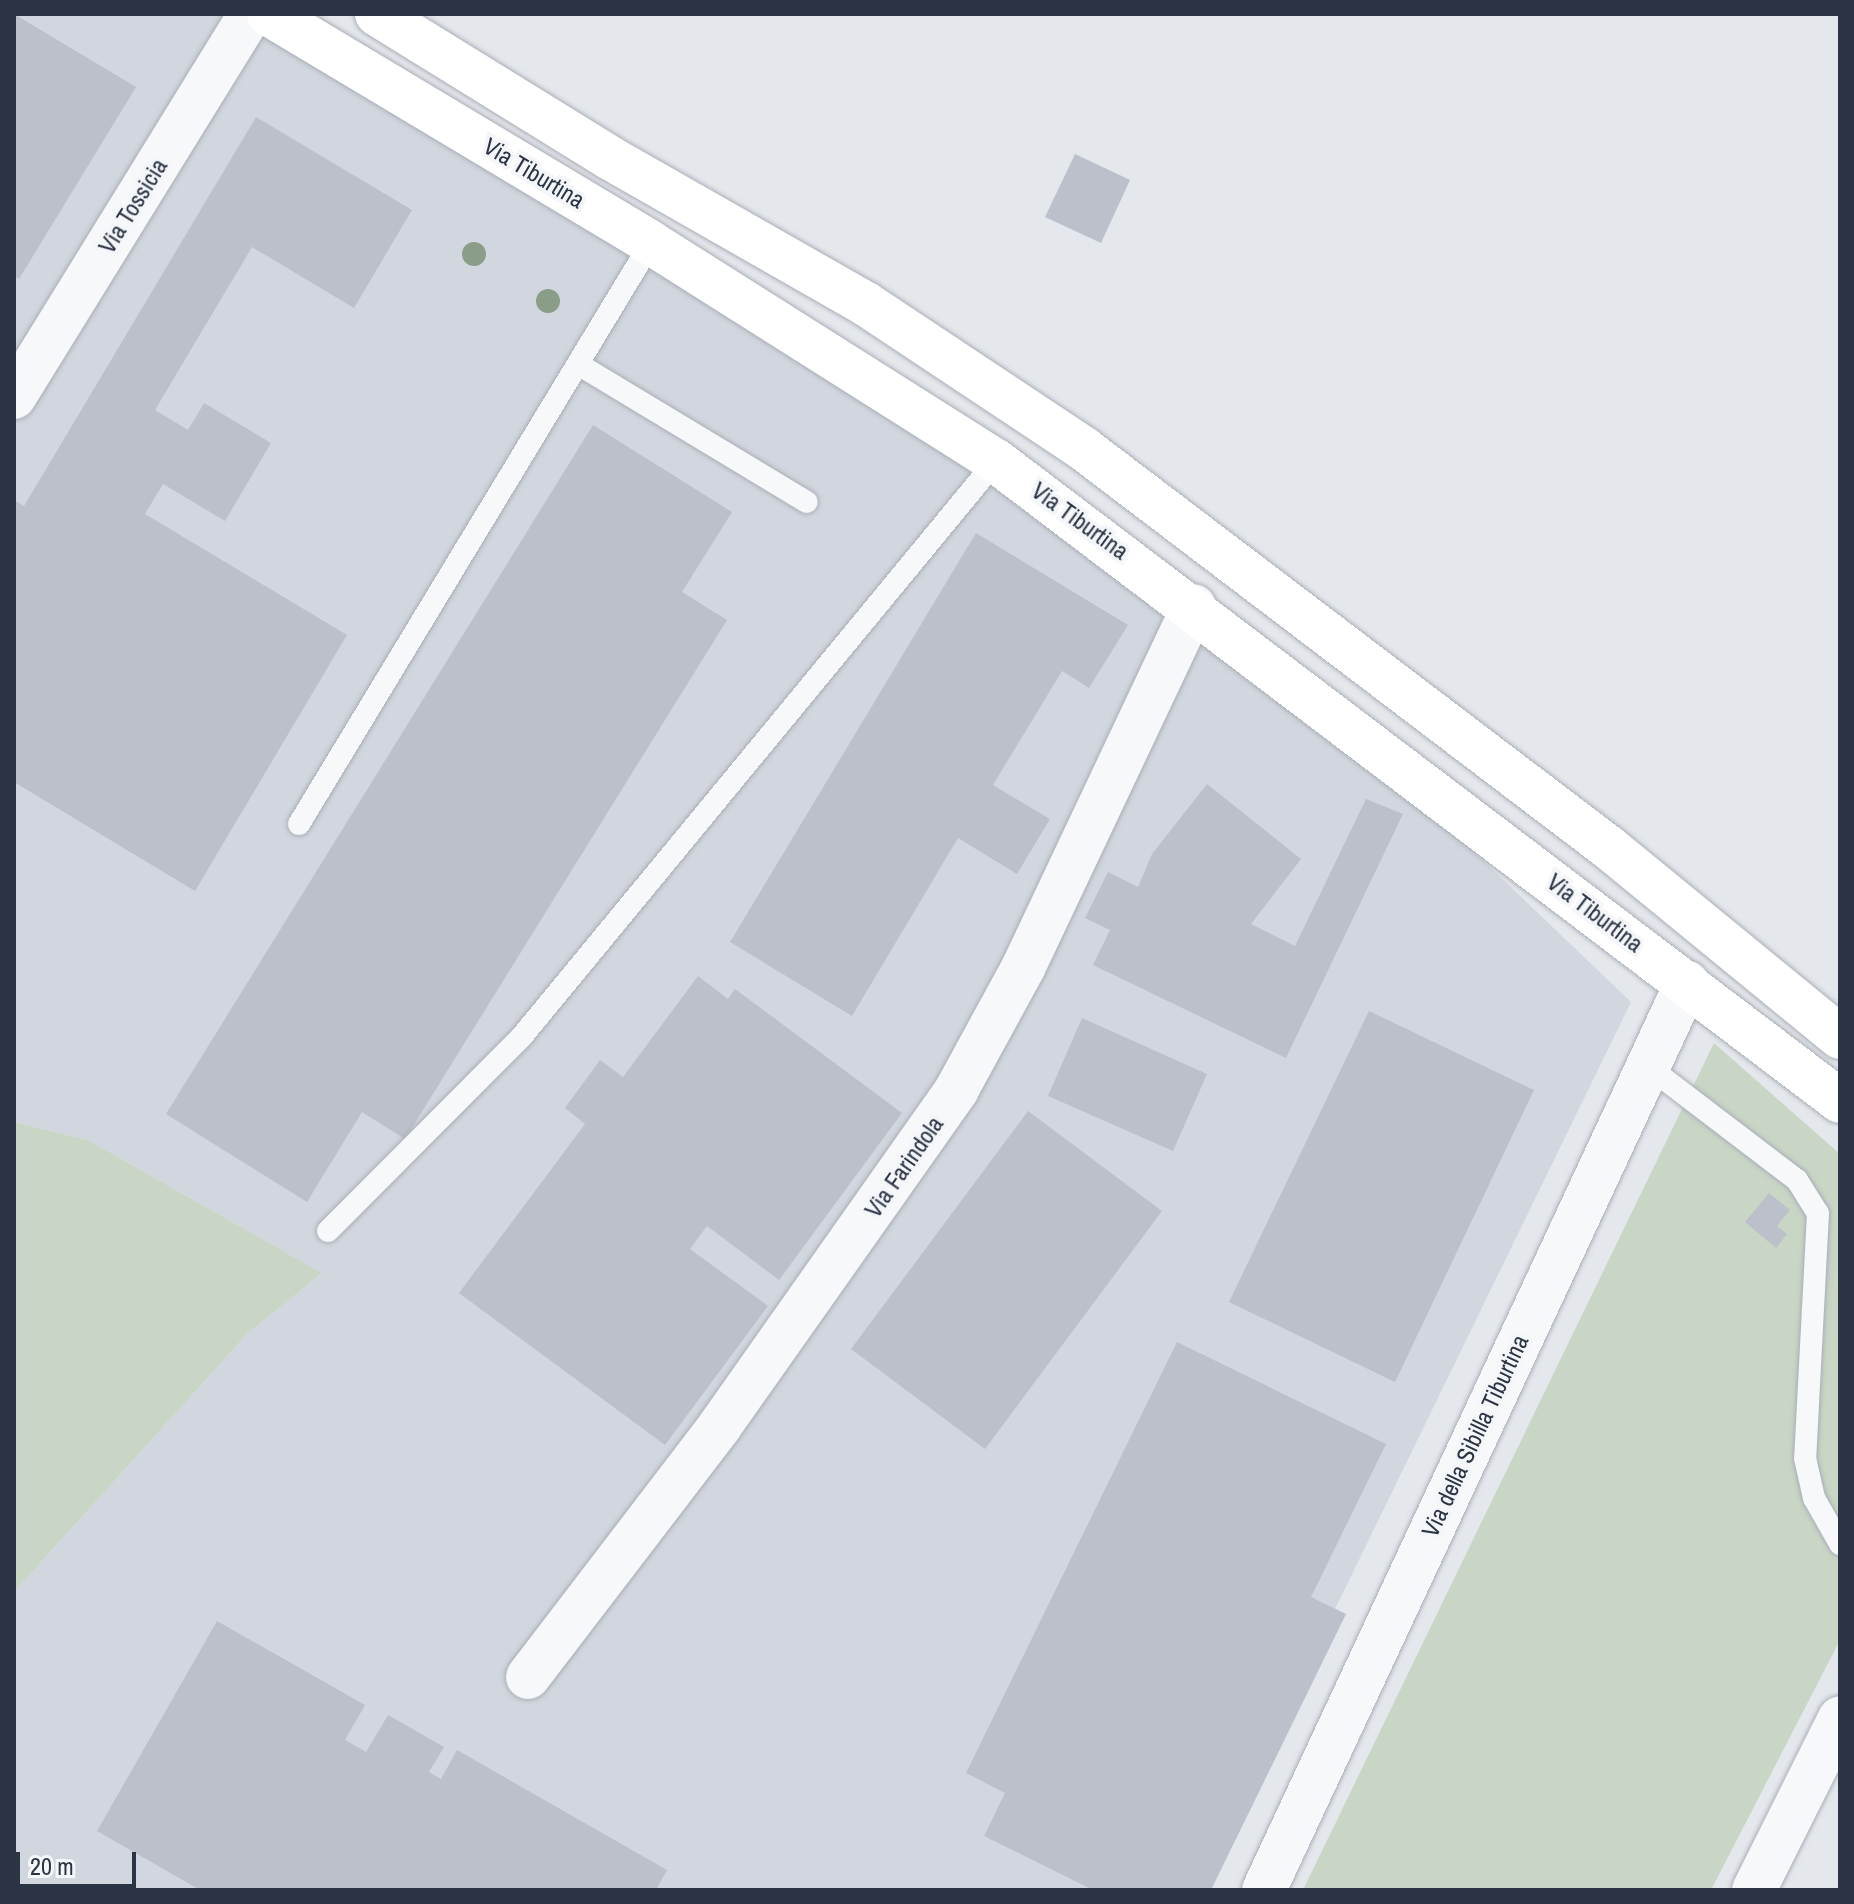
<!DOCTYPE html>
<style>
body{margin:0}
#map{position:relative;width:1854px;height:1904px;overflow:hidden;background:#e4e7ec;font-family:"Archivo Narrow",sans-serif}
div>[style]{position:absolute}
.built>*{inset:0;background:#d2d6de}
.green>*{inset:0;background:#c9d6c5}
.building>*{inset:0;background:#bbc0ca}
.roads{filter:drop-shadow(0 0 2px #a9aeb7) drop-shadow(0 0 2px #a9aeb7)}
.service>*{height:22px;margin:-11px;padding:0 11px;transform-origin:11px;border-radius:11px;background:#f7f8fa}
.minor>*{height:44px;margin:-22px;padding:0 22px;transform-origin:22px;border-radius:22px;background:#f7f8fa}
.primary>*{height:44px;margin:-22px;padding:0 22px;transform-origin:22px;border-radius:22px;background:#fff}
.trees>*{width:24px;height:24px;margin:-12px;border-radius:50%;background:#899d89}
span{translate:-50% -50%;white-space:nowrap;text-align:center;line-height:1.15;-webkit-text-stroke:8px #f4f6f9;paint-order:stroke}
.street-label{font-size:24px;color:#2b3445}
.frame{position:absolute;inset:0;border:16px solid #2b3445;pointer-events:none}
.scale{position:absolute;left:16px;top:1852px;width:120px;height:36px;box-sizing:border-box;border:4px solid #2b3445;border-top:0;padding-left:10px;font-size:24px;line-height:28px;white-space:nowrap;color:#2b3445;-webkit-text-stroke:6px #f4f6f9;paint-order:stroke}
</style>
<div id="map">
<div class="built">
<div style="clip-path:polygon(14px 14px,230px 14px,1062px 515px,1448px 827px,1631px 1002px,1198px 1890px,14px 1890px,14px 1592px,247px 1334px,322px 1273px,88px 1140px,14px 1122px)"></div>
</div>
<div class="green">
<div style="clip-path:polygon(1714px 1043px,1840px 1154px,1840px 1640px,1711px 1890px,1303px 1890px)"></div>
<div style="clip-path:polygon(14px 1122px,88px 1140px,322px 1273px,247px 1334px,14px 1592px)"></div>
</div>
<div class="building">
<div style="clip-path:polygon(14px 14px,136px 87px,19px 279px,14px 276px)"></div>
<div style="clip-path:polygon(256px 117px,412px 210px,354px 308px,252px 247px,155px 410px,188px 430px,204px 403px,271px 443px,225px 521px,163px 484px,145px 514px,347px 635px,195px 891px,14px 782px,14px 500px,24px 506px)"></div>
<div style="clip-path:polygon(1075px 154px,1130px 180px,1101px 243px,1045px 217px)"></div>
<div style="clip-path:polygon(593px 425px,732px 512px,682px 592px,727px 620px,405px 1139px,362px 1112px,307px 1202px,166px 1114px)"></div>
<div style="clip-path:polygon(976px 533px,1128px 625px,1089px 688px,1062px 671px,993px 785px,1050px 819px,1017px 874px,958px 838px,852px 1016px,730px 942px)"></div>
<div style="clip-path:polygon(1207px 784px,1301px 859px,1251px 924px,1295px 946px,1366px 799px,1403px 814px,1286px 1058px,1093px 965px,1110px 930px,1085px 918px,1108px 872px,1138px 887px,1152px 854px)"></div>
<div style="clip-path:polygon(698px 976px,728px 999px,735px 989px,902px 1113px,779px 1280px,707px 1226px,690px 1249px,768px 1306px,665px 1445px,459px 1293px,585px 1124px,565px 1108px,600px 1060px,623px 1077px)"></div>
<div style="clip-path:polygon(1369px 1011px,1534px 1090px,1395px 1382px,1229px 1302px)"></div>
<div style="clip-path:polygon(1082px 1018px,1207px 1074px,1173px 1151px,1048px 1096px)"></div>
<div style="clip-path:polygon(1028px 1111px,1162px 1211px,985px 1449px,851px 1349px)"></div>
<div style="clip-path:polygon(1769px 1193px,1790px 1210px,1777px 1226px,1787px 1234px,1776px 1248px,1745px 1222px)"></div>
<div style="clip-path:polygon(1177px 1342px,1386px 1444px,1311px 1597px,1346px 1614px,1211px 1890px,1093px 1890px,984px 1836px,1005px 1793px,966px 1773px)"></div>
<div style="clip-path:polygon(217px 1621px,365px 1705px,345px 1740px,366px 1752px,388px 1715px,444px 1747px,429px 1772px,441px 1779px,457px 1750px,667px 1870px,656px 1890px,200px 1890px,97px 1831px)"></div>
</div>
<div class="roads">
<div class="service">
<div style="left:578px;top:364px;width:267px;rotate:31.1deg"></div>
<div style="left:299px;top:824px;width:679px;rotate:-58.79deg"></div>
<div style="left:1646px;top:1065px;width:190px;rotate:37.3deg"></div>
<div style="left:1797px;top:1180px;width:39px;rotate:58deg"></div>
<div style="left:1818px;top:1213px;width:245px;rotate:93deg"></div>
<div style="left:1805px;top:1458px;width:41px;rotate:77.3deg"></div>
<div style="left:1814px;top:1498px;width:53px;rotate:60.5deg"></div>
<div style="left:328px;top:1231px;width:276px;rotate:-45.1deg"></div>
<div style="left:523px;top:1035px;width:744px;rotate:-50.51deg"></div>
</div>
<div class="minor">
<div style="left:14px;top:397px;width:450px;rotate:-58.3deg"></div>
<div style="left:528px;top:1677px;width:315px;rotate:-52.6deg"></div>
<div style="left:719px;top:1427px;width:413px;rotate:-54.8deg"></div>
<div style="left:957px;top:1089px;width:138px;rotate:-61.4deg"></div>
<div style="left:1023px;top:968px;width:400px;rotate:-64.7deg"></div>
<div style="left:1264px;top:1890px;width:1001px;rotate:-65deg"></div>
<div style="left:1754px;top:1890px;width:192px;rotate:-63.4deg"></div>
</div>
<div class="primary">
<div style="left:269px;top:14px;width:445px;rotate:30.9deg"></div>
<div style="left:651px;top:243px;width:408px;rotate:32.3deg"></div>
<div style="left:996px;top:461px;width:1059px;rotate:37.17deg"></div>
<div style="left:377px;top:14px;width:274px;rotate:31.7deg"></div>
<div style="left:610px;top:158px;width:295px;rotate:29.7deg"></div>
<div style="left:866px;top:304px;width:262px;rotate:33.6deg"></div>
<div style="left:1084px;top:449px;width:658px;rotate:37.22deg"></div>
<div style="left:1608px;top:847px;width:300px;rotate:39.3deg"></div>
</div>
</div>
<div class="trees">
<div style="left:474px;top:254px"></div>
<div style="left:548px;top:301px"></div>
</div>
<div class="street-label">
<span style="left:534px;top:173px;rotate:31deg">Via Tiburtina</span>
<span style="left:133px;top:206px;rotate:-58deg">Via Tossicia</span>
<span style="left:1080px;top:521px;rotate:36deg">Via Tiburtina</span>
<span style="left:1595px;top:913px;rotate:37deg">Via Tiburtina</span>
<span style="left:904px;top:1167px;rotate:-55deg">Via Farindola</span>
<span style="left:1475px;top:1436px;rotate:-65deg">Via della Sibilla Tiburtina</span>
</div>
<div class="frame"></div>
<div class="scale">20 m</div>
</div>
